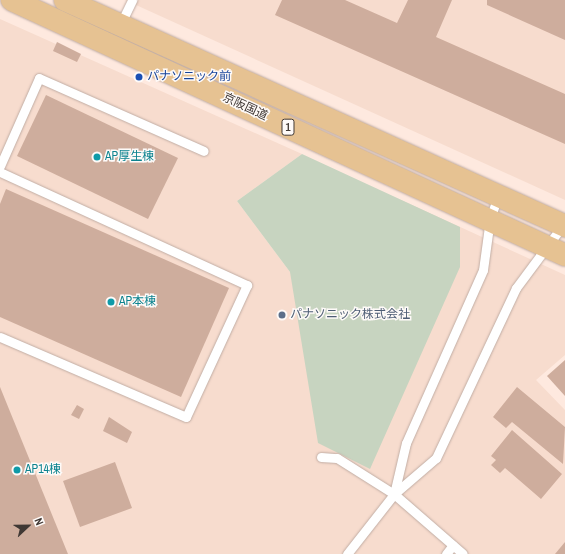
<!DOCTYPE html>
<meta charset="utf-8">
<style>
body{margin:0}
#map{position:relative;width:565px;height:554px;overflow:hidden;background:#fee9df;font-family:"Archivo Narrow","Noto Sans JP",sans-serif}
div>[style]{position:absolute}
.built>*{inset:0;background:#f7dcce}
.green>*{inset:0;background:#c7d4c0}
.building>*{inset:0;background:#cead9d}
.roads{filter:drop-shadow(0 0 1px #c1ada4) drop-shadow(0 0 1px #c1ada4)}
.service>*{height:9px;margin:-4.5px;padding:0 4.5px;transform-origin:4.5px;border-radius:4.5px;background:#fff}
.trunk>*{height:22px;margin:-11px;padding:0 11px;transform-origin:11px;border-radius:11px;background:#e6c292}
.dots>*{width:11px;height:11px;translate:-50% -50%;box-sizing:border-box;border:2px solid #fefaf8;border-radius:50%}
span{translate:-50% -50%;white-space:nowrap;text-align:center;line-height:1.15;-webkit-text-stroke:3px #fefaf8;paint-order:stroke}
.shield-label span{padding:1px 3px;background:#fefaf8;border:1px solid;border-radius:3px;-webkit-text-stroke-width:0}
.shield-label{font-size:11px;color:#403834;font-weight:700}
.transit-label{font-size:12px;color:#164399}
.left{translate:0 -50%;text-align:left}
.street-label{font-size:12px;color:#403834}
.culture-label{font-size:12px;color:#0d838f}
.service-label{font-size:12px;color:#4e5e75}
.north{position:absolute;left:8px;top:506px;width:40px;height:40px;-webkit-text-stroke:3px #fefaf8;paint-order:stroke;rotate:68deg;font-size:11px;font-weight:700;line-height:16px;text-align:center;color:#403834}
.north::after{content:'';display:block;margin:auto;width:14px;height:18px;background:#403834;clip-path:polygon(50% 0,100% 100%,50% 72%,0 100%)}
</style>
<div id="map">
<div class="built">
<div style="clip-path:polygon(125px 0,565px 0,565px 200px)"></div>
<div style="clip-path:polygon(0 19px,302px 154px,237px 201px,290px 272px,401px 200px,565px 275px,565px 355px,536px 380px,565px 410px,565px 554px,0 554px)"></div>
</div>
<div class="green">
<div style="clip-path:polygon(302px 154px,460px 227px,460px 267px,370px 469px,318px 443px,290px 272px,237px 201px)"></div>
</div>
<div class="building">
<div style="clip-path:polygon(282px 0,345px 0,397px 23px,408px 0,452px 0,436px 37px,565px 94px,565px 144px,275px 15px)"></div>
<div style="clip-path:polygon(487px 0,565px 0,565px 40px,487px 5px)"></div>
<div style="clip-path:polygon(57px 42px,81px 54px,77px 62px,53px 51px)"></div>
<div style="clip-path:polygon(46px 95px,178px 158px,148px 219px,17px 156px)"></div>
<div style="clip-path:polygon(6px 189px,229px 288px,181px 397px,0 317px,0 204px)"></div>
<div style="clip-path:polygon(565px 360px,565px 396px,547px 376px)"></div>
<div style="clip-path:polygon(0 387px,68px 554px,0 554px)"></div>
<div style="clip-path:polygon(517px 387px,565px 427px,563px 464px,512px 422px,506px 428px,493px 417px)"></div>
<div style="clip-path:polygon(77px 405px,84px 409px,79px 419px,71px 415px)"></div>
<div style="clip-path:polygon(109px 417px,132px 432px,127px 443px,103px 431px)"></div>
<div style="clip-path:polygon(512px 430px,562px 474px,541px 499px,505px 468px,500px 473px,491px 465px,496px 460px,491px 456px)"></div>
<div style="clip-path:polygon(115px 462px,132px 508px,80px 527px,63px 481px)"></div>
<div style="clip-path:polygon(565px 542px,565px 554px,555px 554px)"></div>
</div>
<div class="roads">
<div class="service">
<div style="left:120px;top:25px;width:28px;rotate:-64deg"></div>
<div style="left:0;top:166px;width:96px;rotate:-66.1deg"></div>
<div style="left:39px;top:78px;width:180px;rotate:23.9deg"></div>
<div style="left:0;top:172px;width:272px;rotate:24.6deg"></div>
<div style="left:247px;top:285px;width:145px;rotate:114.8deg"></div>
<div style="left:186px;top:417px;width:202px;rotate:-156.7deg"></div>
<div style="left:321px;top:457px;width:16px;rotate:4deg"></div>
<div style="left:337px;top:458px;width:67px;rotate:32.3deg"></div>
<div style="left:394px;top:494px;width:91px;rotate:41deg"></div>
<div style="left:394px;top:494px;width:52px;rotate:-76.8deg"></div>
<div style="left:406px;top:443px;width:189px;rotate:-66deg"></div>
<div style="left:483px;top:270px;width:51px;rotate:-82.2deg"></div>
<div style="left:490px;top:219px;width:24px;rotate:-71deg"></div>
<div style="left:347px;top:554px;width:76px;rotate:-51.9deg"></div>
<div style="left:394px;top:494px;width:55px;rotate:-40.6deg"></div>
<div style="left:436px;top:458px;width:188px;rotate:-64.8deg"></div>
<div style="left:516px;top:288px;width:79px;rotate:-53.3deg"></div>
<div style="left:446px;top:554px;width:11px;rotate:-52deg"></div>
</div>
<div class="trunk">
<div style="left:12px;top:0;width:609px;rotate:24.76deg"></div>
<div style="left:65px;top:0;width:549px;rotate:24.32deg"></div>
</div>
</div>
<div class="dots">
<div style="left:139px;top:77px;background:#1a4fb4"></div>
<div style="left:97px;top:157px;background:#0f9aa8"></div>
<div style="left:111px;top:302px;background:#0f9aa8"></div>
<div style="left:282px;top:315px;background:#5c6f8a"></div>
<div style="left:17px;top:470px;background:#0f9aa8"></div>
</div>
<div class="shield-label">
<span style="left:288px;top:127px">1</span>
</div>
<div class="transit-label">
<span class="left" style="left:147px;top:77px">パナソニック前</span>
</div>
<div class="street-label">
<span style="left:245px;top:107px;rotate:25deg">京阪国道</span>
</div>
<div class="culture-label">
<span class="left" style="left:105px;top:157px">AP厚生棟</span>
<span class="left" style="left:119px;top:302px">AP本棟</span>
<span class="left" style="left:25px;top:470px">AP14棟</span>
</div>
<div class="service-label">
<span class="left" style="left:290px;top:315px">パナソニック株式会社</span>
</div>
<div class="north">N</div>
</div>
